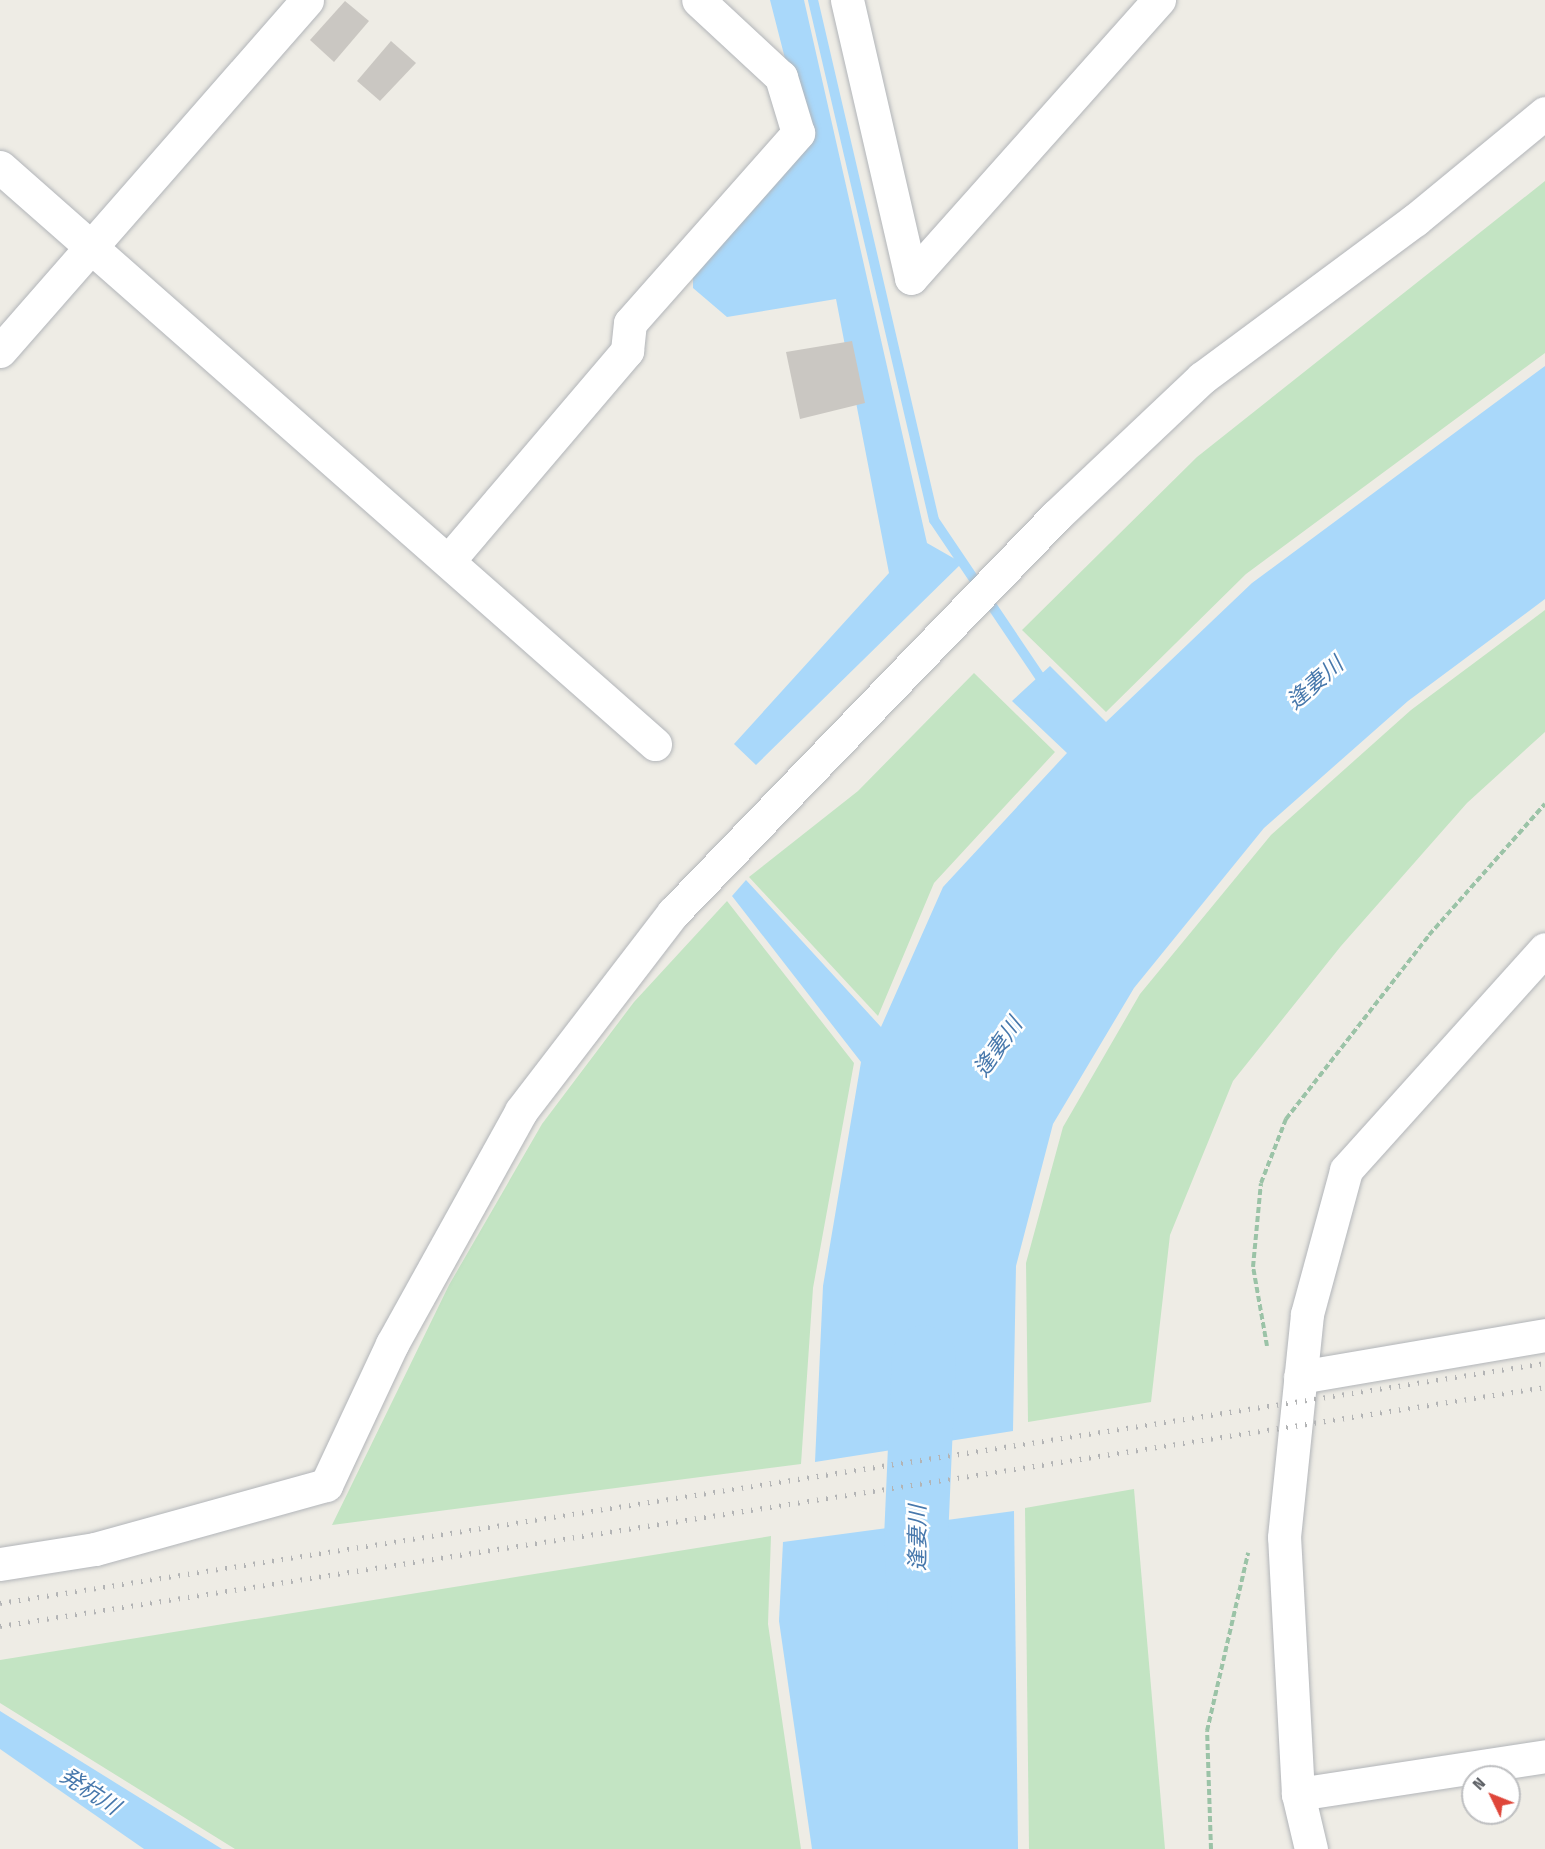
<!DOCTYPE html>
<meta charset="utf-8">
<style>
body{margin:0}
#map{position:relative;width:1545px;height:1849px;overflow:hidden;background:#eeece5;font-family:"Fira Sans Condensed","Noto Sans JP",sans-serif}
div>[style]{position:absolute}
.green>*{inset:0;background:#c3e4c3}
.water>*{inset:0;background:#a9d8fa}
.stream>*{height:10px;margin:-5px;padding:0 5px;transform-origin:5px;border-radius:5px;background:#a9d8fa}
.river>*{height:64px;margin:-32px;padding:0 32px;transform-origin:32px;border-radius:32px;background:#a9d8fa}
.building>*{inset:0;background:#cac7c2}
.path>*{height:4px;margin-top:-2px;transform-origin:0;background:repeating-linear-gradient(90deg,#9bc3a7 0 6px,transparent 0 9px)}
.roads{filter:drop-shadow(0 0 2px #b2b5b9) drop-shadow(0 0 2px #b2b5b9)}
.minor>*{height:33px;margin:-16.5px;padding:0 16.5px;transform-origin:16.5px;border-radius:16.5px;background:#fff}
.rail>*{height:4.5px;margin-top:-2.25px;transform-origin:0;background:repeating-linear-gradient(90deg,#b3b4b5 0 1.5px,transparent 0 9.5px)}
span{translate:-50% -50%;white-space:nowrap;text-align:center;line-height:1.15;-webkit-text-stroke:5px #fff;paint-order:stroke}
.water-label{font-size:22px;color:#4778ac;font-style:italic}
.north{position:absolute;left:1461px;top:1765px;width:60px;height:60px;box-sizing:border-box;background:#fff;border:2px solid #bebfc1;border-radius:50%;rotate:313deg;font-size:16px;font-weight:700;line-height:24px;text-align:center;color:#5d6065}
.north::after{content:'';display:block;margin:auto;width:21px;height:27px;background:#df463a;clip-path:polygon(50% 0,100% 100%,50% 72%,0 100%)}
</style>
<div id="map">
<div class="green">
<div style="clip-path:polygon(1545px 181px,1545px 353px,1246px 574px,1106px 712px,1022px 630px,1197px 457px)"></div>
<div style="clip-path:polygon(1545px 610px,1545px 732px,1467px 803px,1341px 946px,1233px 1081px,1170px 1235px,1151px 1402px,1028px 1422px,1026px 1263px,1063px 1127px,1140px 994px,1271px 835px,1411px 710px)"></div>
<div style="clip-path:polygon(974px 673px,1055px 752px,934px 883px,878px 1016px,749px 877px,858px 791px)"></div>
<div style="clip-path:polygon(727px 901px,854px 1063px,813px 1288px,801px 1464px,332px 1525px,449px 1285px,542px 1124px,634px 1002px)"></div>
<div style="clip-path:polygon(1134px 1489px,1165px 1849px,1029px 1849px,1025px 1508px)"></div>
<div style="clip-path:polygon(771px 1536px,768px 1624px,801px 1849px,235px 1849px,0 1703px,0 1660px)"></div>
</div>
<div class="water">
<div style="clip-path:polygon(770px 0,804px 0,927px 543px,962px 563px,756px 765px,734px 744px,889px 573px,836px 299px,727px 317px,693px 288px,693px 252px,801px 121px)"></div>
<div style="clip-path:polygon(1545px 366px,1545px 599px,1408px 701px,1264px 828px,1134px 988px,1053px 1124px,1016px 1266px,1013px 1431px,815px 1462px,823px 1286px,861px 1062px,732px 896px,746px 880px,881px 1027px,943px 887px,1067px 753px,1012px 701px,1050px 666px,1106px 722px,1252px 583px)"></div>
<div style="clip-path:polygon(1014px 1511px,1018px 1849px,812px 1849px,779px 1621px,783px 1542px)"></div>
<div style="clip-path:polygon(0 1711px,222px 1849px,144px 1849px,0 1749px)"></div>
</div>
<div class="stream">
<div style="left:813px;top:0;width:534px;rotate:76.9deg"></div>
<div style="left:934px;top:520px;width:200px;rotate:56deg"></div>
</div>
<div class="river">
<div style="left:920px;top:1613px;width:74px;rotate:-93.1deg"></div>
<div style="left:916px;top:1539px;width:182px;rotate:-87.5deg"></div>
</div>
<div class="building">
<div style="clip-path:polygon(345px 1px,369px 21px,334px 62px,310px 40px)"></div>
<div style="clip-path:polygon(391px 41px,416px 63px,380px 101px,357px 81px)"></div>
<div style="clip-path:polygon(852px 341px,865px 403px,800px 419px,786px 352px)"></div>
</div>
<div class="path">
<div style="left:1267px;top:1346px;width:80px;rotate:-100deg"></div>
<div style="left:1253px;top:1267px;width:84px;rotate:-84.6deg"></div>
<div style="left:1261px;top:1183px;width:69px;rotate:-68.7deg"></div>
<div style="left:1286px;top:1119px;width:233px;rotate:-52.1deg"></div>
<div style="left:1429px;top:935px;width:175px;rotate:-48.5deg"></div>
<div style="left:1211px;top:1849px;width:118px;rotate:-91.9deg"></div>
<div style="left:1207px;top:1731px;width:183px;rotate:-77deg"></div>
</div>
<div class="roads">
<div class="minor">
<div style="left:847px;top:0;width:285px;rotate:77deg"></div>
<div style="left:911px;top:278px;width:373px;rotate:-48.3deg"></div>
<div style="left:0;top:167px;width:873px;rotate:41.38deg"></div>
<div style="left:0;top:351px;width:466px;rotate:-48.8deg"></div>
<div style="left:449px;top:560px;width:275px;rotate:-49.6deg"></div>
<div style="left:627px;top:351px;width:28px;rotate:-84deg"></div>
<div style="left:630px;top:323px;width:254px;rotate:-48.5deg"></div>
<div style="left:798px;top:133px;width:59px;rotate:-106.9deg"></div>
<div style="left:781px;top:77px;width:113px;rotate:-137.1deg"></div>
<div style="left:1300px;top:1377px;width:249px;rotate:-9.7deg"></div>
<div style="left:0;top:1564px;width:96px;rotate:-9deg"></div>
<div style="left:95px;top:1549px;width:240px;rotate:-15.5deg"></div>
<div style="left:326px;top:1485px;width:156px;rotate:-64.9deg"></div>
<div style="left:392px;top:1344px;width:266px;rotate:-61deg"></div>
<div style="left:521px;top:1111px;width:250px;rotate:-52.5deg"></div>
<div style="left:673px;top:913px;width:552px;rotate:-46.03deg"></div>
<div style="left:1056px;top:516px;width:201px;rotate:-43.4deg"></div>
<div style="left:1202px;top:378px;width:265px;rotate:-36.6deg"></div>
<div style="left:1415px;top:220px;width:168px;rotate:-39.5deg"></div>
<div style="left:1298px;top:1794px;width:257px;rotate:-93.1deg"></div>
<div style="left:1284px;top:1537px;width:224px;rotate:-84.1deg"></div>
<div style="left:1307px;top:1314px;width:149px;rotate:-74.8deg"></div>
<div style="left:1346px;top:1170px;width:297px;rotate:-48deg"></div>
<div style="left:1311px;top:1849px;width:57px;rotate:-103.3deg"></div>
<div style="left:1298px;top:1794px;width:250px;rotate:-8.7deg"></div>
</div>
</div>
<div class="rail">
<div style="left:0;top:1603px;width:1564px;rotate:-8.83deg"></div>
<div style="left:0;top:1626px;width:1563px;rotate:-8.79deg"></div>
</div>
<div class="water-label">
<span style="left:1315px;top:683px;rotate:-41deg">逢妻川</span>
<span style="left:998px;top:1047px;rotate:-55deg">逢妻川</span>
<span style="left:918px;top:1538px;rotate:-90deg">逢妻川</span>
<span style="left:90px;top:1791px;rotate:33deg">発杭川</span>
</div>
<div class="north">N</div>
</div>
